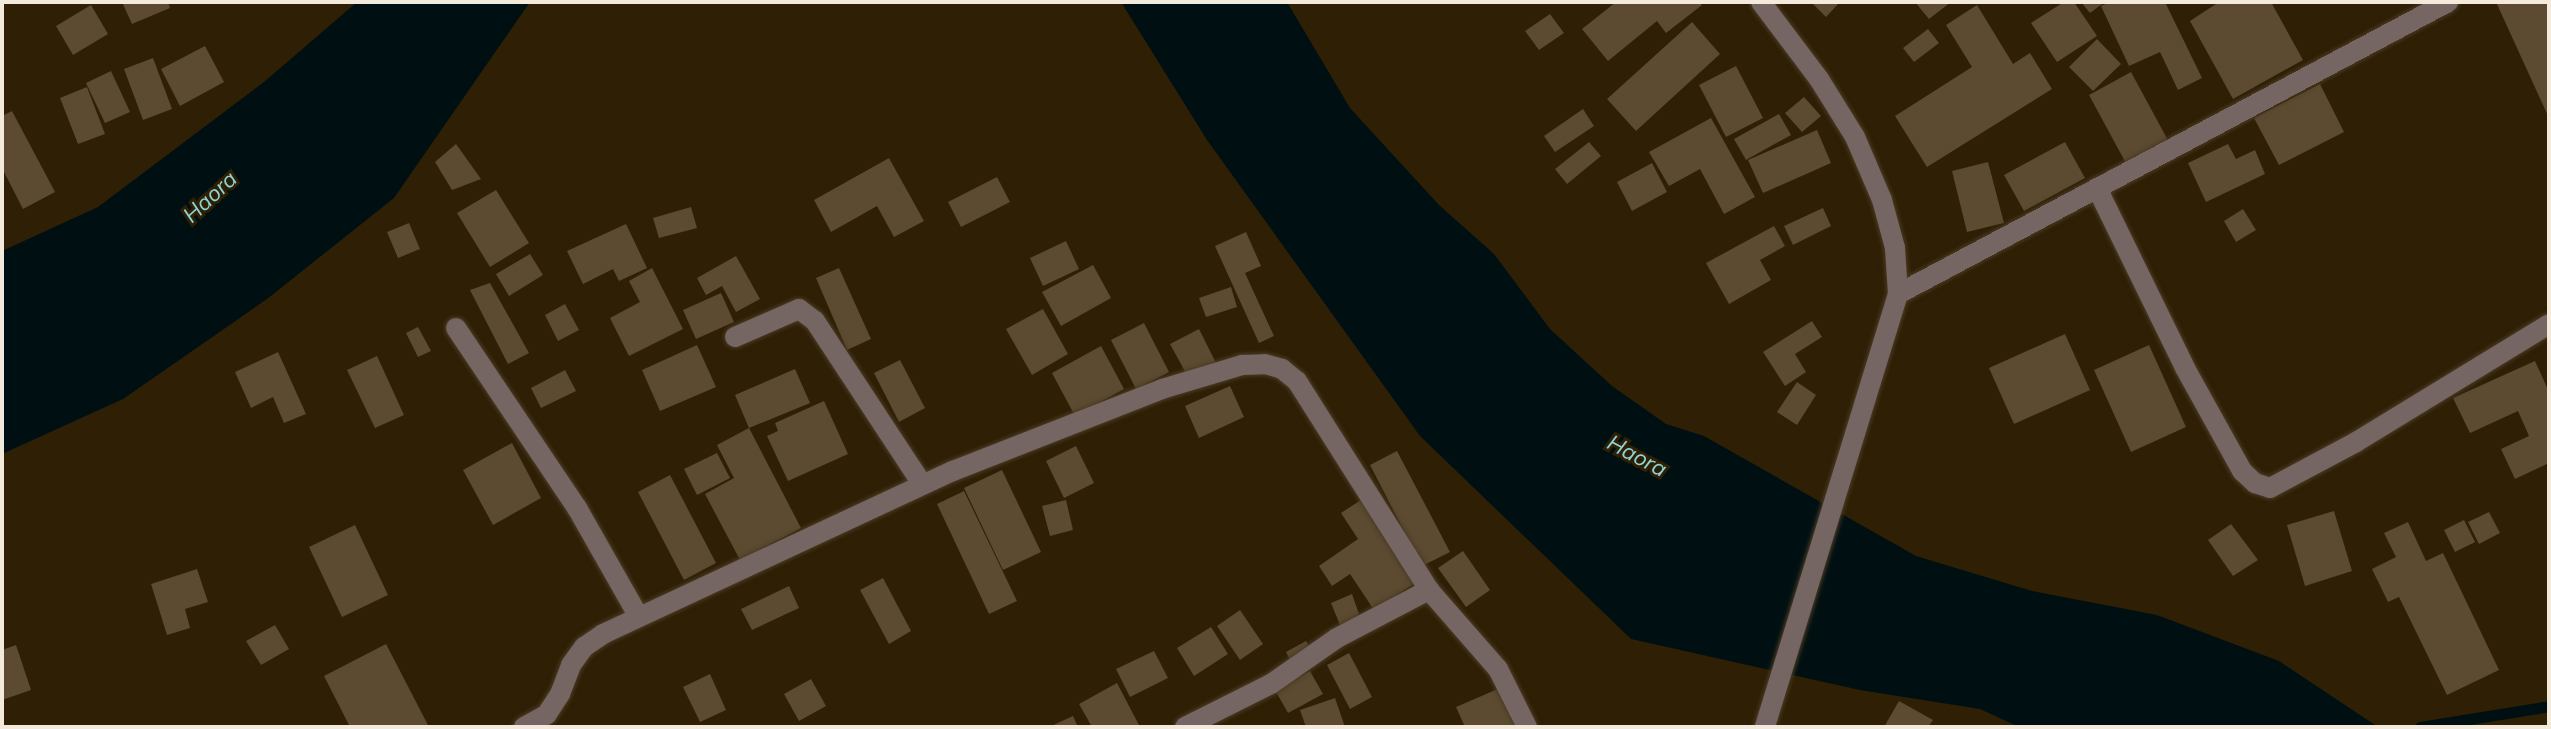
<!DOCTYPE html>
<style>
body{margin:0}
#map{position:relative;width:2551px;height:729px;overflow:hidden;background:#2e1f05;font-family:Mulish,sans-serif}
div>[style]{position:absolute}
.water>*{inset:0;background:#001012}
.stream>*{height:11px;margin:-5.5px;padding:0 5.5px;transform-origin:5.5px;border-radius:5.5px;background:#001012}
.building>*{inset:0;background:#5c4b31}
.roads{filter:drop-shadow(0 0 2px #4a3b23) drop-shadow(0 0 2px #4a3b23)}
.minor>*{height:20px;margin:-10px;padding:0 10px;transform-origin:10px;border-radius:10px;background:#756563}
.tertiary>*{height:20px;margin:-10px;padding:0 10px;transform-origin:10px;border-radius:10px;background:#756563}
span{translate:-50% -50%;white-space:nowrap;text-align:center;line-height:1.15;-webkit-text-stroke:6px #2e1f05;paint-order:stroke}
.water-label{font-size:22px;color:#8ed5d7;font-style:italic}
.frame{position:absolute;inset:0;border:4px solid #f4eadb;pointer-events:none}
</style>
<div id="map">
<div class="water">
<div style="clip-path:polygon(357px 2px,530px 2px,394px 198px,267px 299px,123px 399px,2px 454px,2px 251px,98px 207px,264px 82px)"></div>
<div style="clip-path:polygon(1121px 2px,1287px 2px,1350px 108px,1439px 205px,1494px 254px,1550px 329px,1612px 386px,1666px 424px,1704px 436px,1916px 556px,2032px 591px,2157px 615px,2279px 661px,2378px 727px,2019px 727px,1980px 709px,1860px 690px,1631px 639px,1420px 436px,1207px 140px)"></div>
</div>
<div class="stream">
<div style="left:2420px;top:727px;width:131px;rotate:-9.2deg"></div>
</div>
<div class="building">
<div style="clip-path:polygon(122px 2px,168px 2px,170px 8px,132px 24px)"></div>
<div style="clip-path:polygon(1616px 2px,1699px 2px,1702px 5px,1666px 33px,1657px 21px,1608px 61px,1582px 29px)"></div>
<div style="clip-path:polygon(1811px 2px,1840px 2px,1826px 17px)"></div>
<div style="clip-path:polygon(1915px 2px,1951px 2px,1929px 19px)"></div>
<div style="clip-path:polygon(2064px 2px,2074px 2px,2097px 36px,2057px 62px,2031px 23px)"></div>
<div style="clip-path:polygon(2081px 2px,2105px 2px,2090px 13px)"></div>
<div style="clip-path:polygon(2110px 2px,2165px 2px,2202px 78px,2178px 90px,2160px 52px,2129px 66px,2101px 6px)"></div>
<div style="clip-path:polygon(2219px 2px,2271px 2px,2303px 60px,2233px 99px,2190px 21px)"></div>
<div style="clip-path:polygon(2496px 2px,2549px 2px,2549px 118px)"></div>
<div style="clip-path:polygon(91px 5px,108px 34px,73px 55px,56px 26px)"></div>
<div style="clip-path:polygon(1977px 5px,2013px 64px,2030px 53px,2052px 89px,1927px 167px,1895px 116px,1972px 67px,1946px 25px)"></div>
<div style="clip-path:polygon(1550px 14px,1564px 33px,1539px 50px,1525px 31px)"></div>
<div style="clip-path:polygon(1692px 22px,1720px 54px,1636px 131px,1607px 99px)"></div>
<div style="clip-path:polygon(1928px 29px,1939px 43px,1914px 62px,1903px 48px)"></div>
<div style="clip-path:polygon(2097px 39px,2121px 64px,2093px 91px,2069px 67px)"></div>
<div style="clip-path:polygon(205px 46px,224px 82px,180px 106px,161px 69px)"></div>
<div style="clip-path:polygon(153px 58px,172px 109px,143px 120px,124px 69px)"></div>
<div style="clip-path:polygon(1736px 66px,1763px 118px,1726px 137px,1699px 85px)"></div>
<div style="clip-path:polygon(111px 71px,130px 112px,105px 123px,86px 83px)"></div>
<div style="clip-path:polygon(2131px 72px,2170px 144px,2128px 167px,2089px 95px)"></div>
<div style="clip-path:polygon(2320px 84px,2344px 132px,2279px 165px,2254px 118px)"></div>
<div style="clip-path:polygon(87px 87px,105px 134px,78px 144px,60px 98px)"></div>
<div style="clip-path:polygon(1804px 97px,1821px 116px,1802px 132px,1785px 113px)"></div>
<div style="clip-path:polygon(1583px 109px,1594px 126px,1555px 152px,1544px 136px)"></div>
<div style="clip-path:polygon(12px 111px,55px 192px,23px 209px,2px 168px,2px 116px)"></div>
<div style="clip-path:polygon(1779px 114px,1791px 135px,1746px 160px,1734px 139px)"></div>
<div style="clip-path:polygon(1711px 118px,1755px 197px,1724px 214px,1700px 169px,1669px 186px,1649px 152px)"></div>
<div style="clip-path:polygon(1817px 130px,1831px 163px,1763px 193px,1748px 160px)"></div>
<div style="clip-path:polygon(1589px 142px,1601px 156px,1567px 184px,1555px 169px)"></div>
<div style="clip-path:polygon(2065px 142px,2085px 178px,2024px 211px,2004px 175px)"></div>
<div style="clip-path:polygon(456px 144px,481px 179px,452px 190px,435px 162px)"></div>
<div style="clip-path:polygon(2228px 144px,2236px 159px,2255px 150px,2265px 174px,2206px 202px,2188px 163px)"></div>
<div style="clip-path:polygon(889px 158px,924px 221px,894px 237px,877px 206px,831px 232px,814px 200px)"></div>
<div style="clip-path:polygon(1988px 162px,2004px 223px,1967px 232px,1952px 171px)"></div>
<div style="clip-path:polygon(1652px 163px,1667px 192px,1632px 211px,1617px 182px)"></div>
<div style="clip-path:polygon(997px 177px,1010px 202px,961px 227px,948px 202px)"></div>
<div style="clip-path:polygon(496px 190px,529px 243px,490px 267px,457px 213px)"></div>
<div style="clip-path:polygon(691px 207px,697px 228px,659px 238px,653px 218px)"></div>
<div style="clip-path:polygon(1823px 208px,1831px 226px,1793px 245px,1784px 226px)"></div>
<div style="clip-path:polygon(2243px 209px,2256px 230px,2236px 242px,2224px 221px)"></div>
<div style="clip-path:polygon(409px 223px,420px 249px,398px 258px,387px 232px)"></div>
<div style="clip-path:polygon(626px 224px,647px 268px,619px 281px,613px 269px,583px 284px,567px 251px)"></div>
<div style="clip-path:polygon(1774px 226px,1785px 246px,1760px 260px,1771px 280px,1729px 304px,1706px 263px)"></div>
<div style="clip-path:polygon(1246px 232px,1261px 266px,1245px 273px,1274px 336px,1259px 343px,1215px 246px)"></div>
<div style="clip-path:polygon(1066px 241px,1079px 269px,1043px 286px,1030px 258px)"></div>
<div style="clip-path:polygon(530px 254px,543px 275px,509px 296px,496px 274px)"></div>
<div style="clip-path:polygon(736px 256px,760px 299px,736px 312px,722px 286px,706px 295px,697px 278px)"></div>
<div style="clip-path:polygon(1093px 265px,1111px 298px,1061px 326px,1042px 292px)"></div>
<div style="clip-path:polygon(652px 268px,683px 329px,629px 356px,610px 318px,640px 302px,629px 281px)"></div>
<div style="clip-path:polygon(839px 268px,871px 339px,847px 350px,816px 278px)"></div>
<div style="clip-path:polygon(490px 283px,529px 353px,508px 364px,470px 290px)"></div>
<div style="clip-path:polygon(1231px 287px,1237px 307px,1206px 317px,1199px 298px)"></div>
<div style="clip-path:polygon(721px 293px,734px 322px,696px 339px,683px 310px)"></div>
<div style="clip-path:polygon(565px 304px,579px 330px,558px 341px,545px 315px)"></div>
<div style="clip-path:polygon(1043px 309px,1068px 354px,1032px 375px,1006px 329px)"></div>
<div style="clip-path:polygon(1812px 321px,1822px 337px,1795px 354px,1806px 372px,1785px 386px,1763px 352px)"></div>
<div style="clip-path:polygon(1144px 323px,1169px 372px,1136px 389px,1111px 340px)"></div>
<div style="clip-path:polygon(418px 327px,431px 351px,418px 357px,406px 333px)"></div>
<div style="clip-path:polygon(1199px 329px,1216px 363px,1188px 377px,1170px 344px)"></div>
<div style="clip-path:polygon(2065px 334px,2090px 390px,2014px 424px,1989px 368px)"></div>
<div style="clip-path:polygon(697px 345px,716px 387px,660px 411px,642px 370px)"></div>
<div style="clip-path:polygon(2149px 345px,2186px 427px,2131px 452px,2094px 370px)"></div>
<div style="clip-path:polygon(1101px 346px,1124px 389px,1075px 416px,1052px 373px)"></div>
<div style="clip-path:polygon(278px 352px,306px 414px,284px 423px,273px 397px,251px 408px,235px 372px)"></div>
<div style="clip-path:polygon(377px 356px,404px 415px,375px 428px,347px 370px)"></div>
<div style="clip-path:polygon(900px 360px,925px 408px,899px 422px,874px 373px)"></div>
<div style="clip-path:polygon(2535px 361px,2549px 392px,2549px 463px,2515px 479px,2501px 449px,2529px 436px,2518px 411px,2470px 433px,2453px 398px)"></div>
<div style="clip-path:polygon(795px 369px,810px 403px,749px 428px,801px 528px,740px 560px,705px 494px,734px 478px,717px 445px,749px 428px,735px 395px)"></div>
<div style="clip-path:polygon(565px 370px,576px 391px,541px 408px,531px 388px)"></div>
<div style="clip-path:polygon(1797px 382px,1816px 395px,1797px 425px,1777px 412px)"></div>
<div style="clip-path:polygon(1230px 386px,1244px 417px,1199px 438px,1185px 406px)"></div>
<div style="clip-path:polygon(824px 401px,848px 454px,788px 481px,767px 436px,778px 431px,775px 423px)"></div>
<div style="clip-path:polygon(512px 443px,541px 498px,493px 525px,463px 470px)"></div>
<div style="clip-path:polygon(1076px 446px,1094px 483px,1064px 498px,1046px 461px)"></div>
<div style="clip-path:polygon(1397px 451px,1450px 552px,1422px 566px,1370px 465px)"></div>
<div style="clip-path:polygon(717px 453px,730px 478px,697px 495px,684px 469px)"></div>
<div style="clip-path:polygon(1002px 470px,1041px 552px,1003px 570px,964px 488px)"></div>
<div style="clip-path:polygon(670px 475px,716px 563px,684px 580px,638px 492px)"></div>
<div style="clip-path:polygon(964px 491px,1017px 601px,989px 614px,937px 504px)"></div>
<div style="clip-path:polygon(1367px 496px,1421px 579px,1374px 610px,1350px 574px,1332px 586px,1319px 566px,1358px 539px,1341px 513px)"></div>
<div style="clip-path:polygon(1066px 500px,1073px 530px,1050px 536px,1042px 506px)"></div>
<div style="clip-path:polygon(2334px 511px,2352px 571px,2305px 586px,2287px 525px)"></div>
<div style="clip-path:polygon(2489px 512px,2500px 533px,2479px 544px,2468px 522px)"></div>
<div style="clip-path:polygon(2464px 520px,2475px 542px,2455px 552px,2444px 530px)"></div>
<div style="clip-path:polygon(2408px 522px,2426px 561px,2443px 553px,2499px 670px,2447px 695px,2399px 597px,2388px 602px,2372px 569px,2396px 557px,2384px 533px)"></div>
<div style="clip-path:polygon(2231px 524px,2258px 560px,2233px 576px,2208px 540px)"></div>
<div style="clip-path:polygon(355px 525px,388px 595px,342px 617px,309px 547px)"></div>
<div style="clip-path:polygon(1463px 551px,1490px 590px,1466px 607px,1438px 568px)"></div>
<div style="clip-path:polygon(197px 569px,208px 602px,185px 609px,190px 628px,167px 635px,151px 584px)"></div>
<div style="clip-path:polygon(883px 578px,911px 631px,889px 644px,860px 590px)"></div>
<div style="clip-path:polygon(789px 586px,799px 608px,752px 630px,741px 609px)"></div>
<div style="clip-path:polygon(1352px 594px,1360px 617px,1340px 625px,1331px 603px)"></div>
<div style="clip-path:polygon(1240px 610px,1263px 644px,1240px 660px,1217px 626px)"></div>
<div style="clip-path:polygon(275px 625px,289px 649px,261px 665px,246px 641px)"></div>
<div style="clip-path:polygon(1211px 627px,1228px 654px,1194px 676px,1177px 648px)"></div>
<div style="clip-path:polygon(1306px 641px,1317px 660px,1296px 671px,1286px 652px)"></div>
<div style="clip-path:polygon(386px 644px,429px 727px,350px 727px,324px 676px)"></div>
<div style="clip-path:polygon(16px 645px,31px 690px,2px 700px,2px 650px)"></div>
<div style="clip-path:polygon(1154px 651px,1168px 678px,1130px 697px,1116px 669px)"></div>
<div style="clip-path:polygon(1349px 653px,1372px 697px,1350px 709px,1327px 665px)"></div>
<div style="clip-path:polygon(1310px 671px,1323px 694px,1288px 713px,1275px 690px)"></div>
<div style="clip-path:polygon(710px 674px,726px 710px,700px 722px,683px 687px)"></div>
<div style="clip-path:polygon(811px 679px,826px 706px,799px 721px,784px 694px)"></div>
<div style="clip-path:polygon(1117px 683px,1140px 727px,1092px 727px,1079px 704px)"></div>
<div style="clip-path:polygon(1500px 688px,1517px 727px,1465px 727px,1456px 707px)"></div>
<div style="clip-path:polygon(1335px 698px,1345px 727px,1306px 727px,1300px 710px)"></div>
<div style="clip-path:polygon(1899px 701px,1933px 720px,1928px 727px,1884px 727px)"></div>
<div style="clip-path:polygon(1073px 716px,1078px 727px,1049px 727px)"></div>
</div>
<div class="roads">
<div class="minor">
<div style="left:2097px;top:188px;width:200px;rotate:63.9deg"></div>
<div style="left:2185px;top:368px;width:118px;rotate:61deg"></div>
<div style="left:2242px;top:471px;width:18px;rotate:43deg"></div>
<div style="left:2255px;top:483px;width:16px;rotate:18deg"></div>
<div style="left:2270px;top:488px;width:98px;rotate:-28.1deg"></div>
<div style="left:2356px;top:442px;width:226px;rotate:-31.4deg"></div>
<div style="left:1898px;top:294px;width:623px;rotate:-27.96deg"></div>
<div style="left:456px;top:328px;width:217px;rotate:56.1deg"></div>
<div style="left:577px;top:508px;width:125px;rotate:60.4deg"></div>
<div style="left:735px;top:337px;width:70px;rotate:-23.6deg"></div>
<div style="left:799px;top:309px;width:20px;rotate:37deg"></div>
<div style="left:815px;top:321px;width:195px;rotate:56.7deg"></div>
<div style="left:524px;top:727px;width:26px;rotate:-29deg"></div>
<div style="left:547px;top:714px;width:24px;rotate:-57deg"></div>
<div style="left:560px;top:694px;width:31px;rotate:-69deg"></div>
<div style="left:571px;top:665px;width:22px;rotate:-54deg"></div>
<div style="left:584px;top:647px;width:23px;rotate:-34deg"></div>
<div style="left:603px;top:634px;width:386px;rotate:-25deg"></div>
<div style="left:953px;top:471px;width:225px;rotate:-21.4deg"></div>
<div style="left:1162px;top:389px;width:84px;rotate:-16.7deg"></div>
<div style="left:1242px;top:365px;width:23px;rotate:-2deg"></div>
<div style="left:1265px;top:364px;width:18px;rotate:16deg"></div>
<div style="left:1282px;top:369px;width:19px;rotate:39deg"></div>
<div style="left:1297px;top:381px;width:247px;rotate:57.7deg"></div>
<div style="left:1429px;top:590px;width:105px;rotate:48.9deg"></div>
<div style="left:1498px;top:669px;width:65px;rotate:63.4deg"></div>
<div style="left:1185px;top:727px;width:96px;rotate:-26.6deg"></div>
<div style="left:1271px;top:684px;width:80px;rotate:-34.9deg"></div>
<div style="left:1337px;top:638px;width:104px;rotate:-27.6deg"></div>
</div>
<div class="tertiary">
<div style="left:1761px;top:2px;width:96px;rotate:53deg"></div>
<div style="left:1819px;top:79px;width:68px;rotate:58.2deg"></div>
<div style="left:1855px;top:137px;width:69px;rotate:66.8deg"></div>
<div style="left:1882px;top:200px;width:50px;rotate:74.8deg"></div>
<div style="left:1895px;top:248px;width:46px;rotate:86.3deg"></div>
<div style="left:1898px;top:294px;width:453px;rotate:107.1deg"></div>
</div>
</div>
<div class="water-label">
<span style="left:210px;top:197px;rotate:-43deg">Haora</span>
<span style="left:1637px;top:456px;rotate:28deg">Haora</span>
</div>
<div class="frame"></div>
</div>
